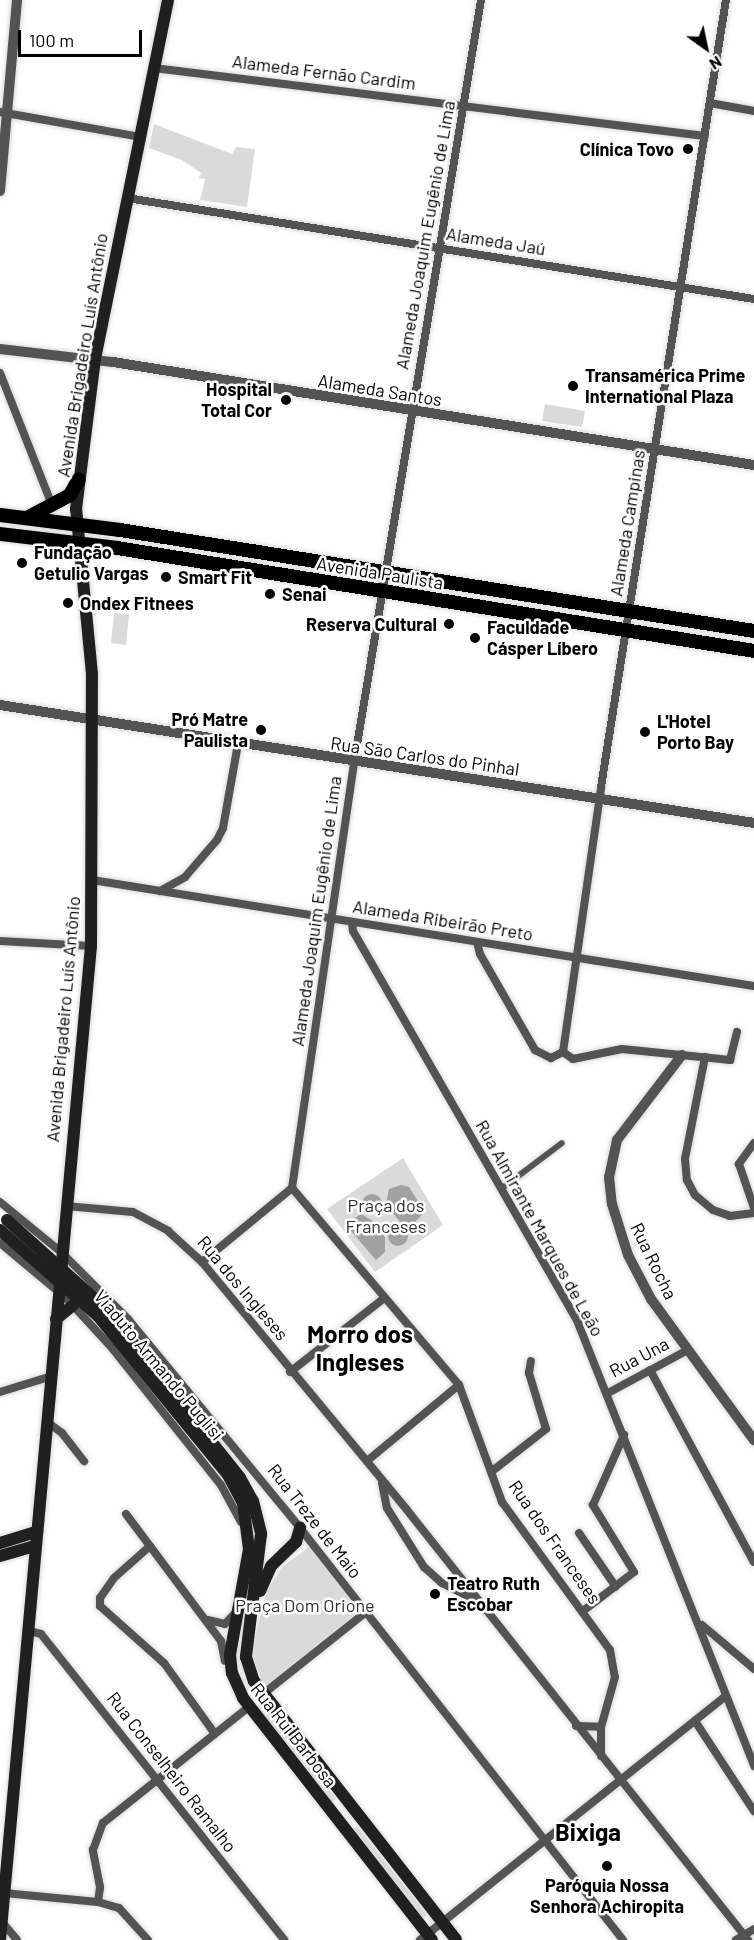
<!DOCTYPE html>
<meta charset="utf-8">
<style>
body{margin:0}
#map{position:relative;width:754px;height:1940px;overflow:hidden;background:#fff;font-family:Barlow,sans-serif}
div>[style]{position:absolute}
.green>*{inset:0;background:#dadada}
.water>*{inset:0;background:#a1a1a1}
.round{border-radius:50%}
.roads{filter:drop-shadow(0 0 2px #dbdbdb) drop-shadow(0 0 2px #dbdbdb)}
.pedestrian>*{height:6px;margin:-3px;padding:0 3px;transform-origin:3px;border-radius:3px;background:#535353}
.minor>*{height:8px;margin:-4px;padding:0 4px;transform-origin:4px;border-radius:4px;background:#535353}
.tertiary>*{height:10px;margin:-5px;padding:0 5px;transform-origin:5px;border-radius:5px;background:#535353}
.secondary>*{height:12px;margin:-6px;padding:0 6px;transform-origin:6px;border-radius:6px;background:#202020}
.primary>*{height:14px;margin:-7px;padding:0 7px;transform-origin:7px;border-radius:7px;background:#000}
.secondary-bridge>*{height:12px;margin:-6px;padding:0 6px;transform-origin:6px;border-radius:6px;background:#202020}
.dots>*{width:16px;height:16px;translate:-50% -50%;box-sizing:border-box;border:3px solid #fff;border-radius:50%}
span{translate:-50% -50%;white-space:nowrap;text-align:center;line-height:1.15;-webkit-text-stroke:5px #fff;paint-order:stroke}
.street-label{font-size:18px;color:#000}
.poi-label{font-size:18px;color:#000;font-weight:700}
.right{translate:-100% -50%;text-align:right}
.left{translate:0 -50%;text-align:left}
.park-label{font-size:18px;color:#313131}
.district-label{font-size:24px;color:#000;font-weight:700}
.north{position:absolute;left:676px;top:18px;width:60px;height:60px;-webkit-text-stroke:4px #fff;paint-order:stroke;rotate:147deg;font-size:16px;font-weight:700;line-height:24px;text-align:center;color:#000}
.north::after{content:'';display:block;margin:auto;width:21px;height:27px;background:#000;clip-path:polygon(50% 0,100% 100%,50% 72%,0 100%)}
.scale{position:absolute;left:18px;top:30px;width:124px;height:27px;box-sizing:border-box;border:3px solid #000;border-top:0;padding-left:8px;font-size:18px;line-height:21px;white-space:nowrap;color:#000;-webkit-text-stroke:4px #fff;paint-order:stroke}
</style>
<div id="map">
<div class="green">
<div style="clip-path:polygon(154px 124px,232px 154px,236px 147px,255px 149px,247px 207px,200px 200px,205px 179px,199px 178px,201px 173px,182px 160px,149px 148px)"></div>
<div style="clip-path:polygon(545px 404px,585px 411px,582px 427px,542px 421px)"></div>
<div style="clip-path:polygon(114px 613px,129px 614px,126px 645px,111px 643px)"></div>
<div style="clip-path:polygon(403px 1158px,443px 1225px,375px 1272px,327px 1209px)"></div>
<div style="clip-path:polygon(310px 1546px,361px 1611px,265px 1689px,251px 1654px,266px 1592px,282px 1567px)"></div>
<div style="clip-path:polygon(262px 1704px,336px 1799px,332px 1802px,258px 1707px)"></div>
<div style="clip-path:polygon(357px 1826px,427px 1915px,423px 1918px,353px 1829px)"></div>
</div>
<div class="water">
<div style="clip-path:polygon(401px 1185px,409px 1187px,422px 1208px,423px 1214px,414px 1223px,400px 1222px,386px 1204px,389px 1189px)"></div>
<div class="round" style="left:362px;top:1194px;width:20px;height:20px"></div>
<div style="clip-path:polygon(361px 1214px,373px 1221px,385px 1237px,385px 1252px,376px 1260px,345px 1224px)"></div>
<div class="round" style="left:388px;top:1226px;width:20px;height:20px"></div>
</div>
<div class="roads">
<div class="pedestrian">
<div style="left:501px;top:1189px;width:76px;rotate:-37deg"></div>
</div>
<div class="minor">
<div style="left:154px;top:68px;width:555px;rotate:7.04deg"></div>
<div style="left:710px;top:103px;width:45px;rotate:10.3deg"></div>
<div style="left:0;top:112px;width:142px;rotate:10.1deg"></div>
<div style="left:127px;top:198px;width:635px;rotate:9.15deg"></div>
<div style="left:0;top:373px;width:142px;rotate:68.5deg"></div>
<div style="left:92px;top:880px;width:670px;rotate:9.1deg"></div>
<div style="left:160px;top:891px;width:29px;rotate:-29deg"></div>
<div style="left:185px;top:877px;width:49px;rotate:-49.1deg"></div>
<div style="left:217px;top:840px;width:13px;rotate:-63deg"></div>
<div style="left:223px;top:828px;width:85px;rotate:-79.9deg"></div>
<div style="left:352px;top:923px;width:8px;rotate:83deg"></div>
<div style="left:353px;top:931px;width:452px;rotate:60.1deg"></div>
<div style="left:578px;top:1323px;width:477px;rotate:68.3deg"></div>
<div style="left:0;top:941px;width:91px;rotate:3.1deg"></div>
<div style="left:477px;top:942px;width:12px;rotate:76deg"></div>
<div style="left:480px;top:954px;width:111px;rotate:60.2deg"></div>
<div style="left:535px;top:1050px;width:18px;rotate:27deg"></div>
<div style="left:551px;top:1058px;width:13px;rotate:-27deg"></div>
<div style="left:563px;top:1052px;width:268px;rotate:-81.8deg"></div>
<div style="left:601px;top:787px;width:797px;rotate:-80.98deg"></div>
<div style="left:563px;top:1052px;width:12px;rotate:35deg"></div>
<div style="left:573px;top:1059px;width:50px;rotate:-11.5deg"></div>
<div style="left:622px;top:1049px;width:109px;rotate:5.8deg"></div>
<div style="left:730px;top:1060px;width:29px;rotate:-76deg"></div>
<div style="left:705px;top:1057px;width:104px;rotate:101.1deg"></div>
<div style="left:685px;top:1159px;width:21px;rotate:85deg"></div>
<div style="left:687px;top:1180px;width:17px;rotate:62deg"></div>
<div style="left:695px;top:1195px;width:23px;rotate:40deg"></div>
<div style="left:713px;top:1210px;width:18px;rotate:19deg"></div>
<div style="left:730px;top:1216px;width:24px;rotate:-7deg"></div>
<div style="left:754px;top:1143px;width:26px;rotate:126deg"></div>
<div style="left:739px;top:1164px;width:46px;rotate:71.2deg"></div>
<div style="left:292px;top:1188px;width:429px;rotate:-81.7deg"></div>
<div style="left:354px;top:763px;width:773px;rotate:-80.55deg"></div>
<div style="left:292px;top:1188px;width:258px;rotate:49.7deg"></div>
<div style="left:459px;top:1385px;width:125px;rotate:69.8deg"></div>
<div style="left:502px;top:1502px;width:183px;rotate:53.9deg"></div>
<div style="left:610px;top:1650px;width:27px;rotate:80deg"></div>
<div style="left:615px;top:1677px;width:52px;rotate:105.6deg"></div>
<div style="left:601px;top:1727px;width:29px;rotate:90deg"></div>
<div style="left:0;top:1202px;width:79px;rotate:39.3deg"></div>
<div style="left:61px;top:1252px;width:95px;rotate:45deg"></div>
<div style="left:128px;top:1319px;width:271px;rotate:50.5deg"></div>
<div style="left:300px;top:1528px;width:524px;rotate:51.9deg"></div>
<div style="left:66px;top:1206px;width:67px;rotate:5.1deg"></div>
<div style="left:133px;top:1212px;width:40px;rotate:28deg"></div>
<div style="left:168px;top:1231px;width:46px;rotate:42.4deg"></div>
<div style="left:202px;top:1262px;width:322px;rotate:50.4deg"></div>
<div style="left:407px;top:1510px;width:549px;rotate:51.58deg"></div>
<div style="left:0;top:1243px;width:87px;rotate:39.9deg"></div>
<div style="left:67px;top:1299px;width:67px;rotate:47.4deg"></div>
<div style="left:112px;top:1348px;width:175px;rotate:51.5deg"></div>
<div style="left:221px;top:1485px;width:42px;rotate:61.6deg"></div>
<div style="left:202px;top:1262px;width:117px;rotate:-39.4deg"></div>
<div style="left:650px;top:1370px;width:218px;rotate:61.6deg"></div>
<div style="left:290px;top:1372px;width:118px;rotate:-38.1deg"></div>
<div style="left:0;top:1392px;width:54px;rotate:-17.1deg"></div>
<div style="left:608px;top:1393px;width:89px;rotate:-28.3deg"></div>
<div style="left:47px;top:1422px;width:19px;rotate:36deg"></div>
<div style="left:62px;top:1433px;width:36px;rotate:52deg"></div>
<div style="left:367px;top:1461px;width:119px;rotate:-39.6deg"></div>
<div style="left:491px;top:1472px;width:70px;rotate:-38deg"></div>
<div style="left:546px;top:1429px;width:59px;rotate:-106.9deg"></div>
<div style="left:529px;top:1373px;width:12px;rotate:-81deg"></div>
<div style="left:382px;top:1483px;width:25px;rotate:79deg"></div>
<div style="left:387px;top:1508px;width:70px;rotate:57.9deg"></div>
<div style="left:424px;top:1567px;width:24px;rotate:42deg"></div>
<div style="left:442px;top:1583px;width:36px;rotate:27deg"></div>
<div style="left:126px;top:1514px;width:159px;rotate:53.2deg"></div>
<div style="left:221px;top:1641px;width:20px;rotate:79deg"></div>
<div style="left:579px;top:1533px;width:65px;rotate:55.6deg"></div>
<div style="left:150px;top:1546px;width:48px;rotate:138.4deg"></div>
<div style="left:114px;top:1578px;width:24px;rotate:125deg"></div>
<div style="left:100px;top:1598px;width:8px;rotate:90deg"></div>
<div style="left:100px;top:1606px;width:86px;rotate:41.7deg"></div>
<div style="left:164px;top:1663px;width:87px;rotate:54.3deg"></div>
<div style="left:583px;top:1611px;width:64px;rotate:-37.4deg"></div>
<div style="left:634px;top:1572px;width:79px;rotate:-121.5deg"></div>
<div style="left:593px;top:1505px;width:77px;rotate:-66.1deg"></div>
<div style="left:208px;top:1620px;width:17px;rotate:13deg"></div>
<div style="left:225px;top:1624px;width:16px;rotate:-47deg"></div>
<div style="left:702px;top:1625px;width:68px;rotate:40.2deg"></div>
<div style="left:29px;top:1631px;width:12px;rotate:14deg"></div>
<div style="left:41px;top:1634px;width:391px;rotate:51.5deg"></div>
<div style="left:263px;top:1694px;width:132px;rotate:-38.5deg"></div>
<div style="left:695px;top:1721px;width:108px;rotate:56.8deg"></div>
<div style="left:576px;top:1726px;width:25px;rotate:2deg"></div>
<div style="left:4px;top:1893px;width:94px;rotate:5.5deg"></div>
<div style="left:98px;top:1902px;width:22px;rotate:16deg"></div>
<div style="left:119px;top:1908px;width:43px;rotate:47.8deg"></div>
<div style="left:98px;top:1902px;width:15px;rotate:-82deg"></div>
<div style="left:100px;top:1887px;width:38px;rotate:-101deg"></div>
<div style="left:93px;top:1850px;width:29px;rotate:-70deg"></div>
<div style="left:103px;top:1823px;width:186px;rotate:-38.5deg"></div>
<div style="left:2px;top:1922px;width:23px;rotate:50deg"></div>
<div style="left:420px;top:1940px;width:391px;rotate:-38.6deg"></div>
<div style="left:736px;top:1940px;width:21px;rotate:-31deg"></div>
</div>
<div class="tertiary">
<div style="left:0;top:191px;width:192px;rotate:-84.9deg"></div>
<div style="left:0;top:349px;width:114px;rotate:6.6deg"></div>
<div style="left:113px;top:362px;width:649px;rotate:9.13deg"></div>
<div style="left:0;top:705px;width:763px;rotate:8.89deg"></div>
<div style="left:682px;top:1055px;width:107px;rotate:127.4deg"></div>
<div style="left:617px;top:1140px;width:38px;rotate:102deg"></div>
<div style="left:609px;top:1177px;width:27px;rotate:84deg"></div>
<div style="left:612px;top:1204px;width:53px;rotate:72.6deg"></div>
<div style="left:628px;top:1255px;width:50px;rotate:62.4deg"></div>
<div style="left:651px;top:1299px;width:175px;rotate:53.9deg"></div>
</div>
<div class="secondary">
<div style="left:105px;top:1308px;width:217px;rotate:51.5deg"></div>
<div style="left:240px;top:1478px;width:26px;rotate:61deg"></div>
<div style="left:253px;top:1501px;width:34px;rotate:76deg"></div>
<div style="left:261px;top:1534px;width:124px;rotate:97deg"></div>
<div style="left:246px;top:1657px;width:25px;rotate:72deg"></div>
<div style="left:254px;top:1681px;width:328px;rotate:52deg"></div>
<div style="left:98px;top:1316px;width:205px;rotate:50.7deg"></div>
<div style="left:228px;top:1475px;width:32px;rotate:62deg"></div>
<div style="left:243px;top:1503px;width:46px;rotate:82.6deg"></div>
<div style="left:249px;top:1549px;width:108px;rotate:100.2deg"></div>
<div style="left:230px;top:1655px;width:18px;rotate:84deg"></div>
<div style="left:232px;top:1673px;width:27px;rotate:66deg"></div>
<div style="left:243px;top:1698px;width:307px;rotate:52deg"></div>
<div style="left:56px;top:1319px;width:22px;rotate:-39deg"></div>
<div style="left:0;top:1543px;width:39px;rotate:-17deg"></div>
<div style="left:0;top:1556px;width:37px;rotate:-16deg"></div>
<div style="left:260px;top:1591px;width:27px;rotate:-66deg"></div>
<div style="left:271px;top:1566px;width:35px;rotate:-44deg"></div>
<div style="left:296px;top:1542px;width:15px;rotate:-74deg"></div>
<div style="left:0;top:1940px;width:998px;rotate:-84.77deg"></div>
<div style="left:91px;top:946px;width:272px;rotate:-89.8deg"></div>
<div style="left:92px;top:674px;width:166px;rotate:-95.5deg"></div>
<div style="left:76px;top:509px;width:151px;rotate:-82.8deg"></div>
<div style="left:95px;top:359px;width:366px;rotate:-78.5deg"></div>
</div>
<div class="primary">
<div style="left:0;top:515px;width:121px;rotate:7.1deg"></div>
<div style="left:120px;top:530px;width:642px;rotate:9.05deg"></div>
<div style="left:27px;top:518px;width:49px;rotate:-28.1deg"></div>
<div style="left:70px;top:495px;width:18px;rotate:-61deg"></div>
<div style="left:0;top:534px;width:118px;rotate:6.8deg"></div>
<div style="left:117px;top:548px;width:645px;rotate:9.18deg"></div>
</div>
</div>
<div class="secondary-bridge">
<div style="left:7px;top:1220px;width:132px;rotate:41.9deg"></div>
<div style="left:0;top:1230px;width:130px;rotate:41.3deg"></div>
</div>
<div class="dots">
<div style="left:688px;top:149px;background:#000"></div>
<div style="left:573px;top:386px;background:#000"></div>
<div style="left:286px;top:400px;background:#000"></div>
<div style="left:22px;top:563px;background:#000"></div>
<div style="left:166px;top:577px;background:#000"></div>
<div style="left:270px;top:594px;background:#000"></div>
<div style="left:68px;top:603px;background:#000"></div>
<div style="left:449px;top:624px;background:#000"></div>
<div style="left:475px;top:638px;background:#000"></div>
<div style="left:261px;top:730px;background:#000"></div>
<div style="left:645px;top:732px;background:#000"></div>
<div style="left:435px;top:1594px;background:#000"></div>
<div style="left:607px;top:1866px;background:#000"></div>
</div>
<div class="street-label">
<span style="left:324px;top:72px;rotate:7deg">Alameda Fernão Cardim</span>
<span style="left:425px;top:235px;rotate:-80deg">Alameda Joaquim Eugênio de Lima</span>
<span style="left:496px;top:241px;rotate:9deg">Alameda Jaú</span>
<span style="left:82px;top:355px;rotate:-81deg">Avenida Brigadeiro Luís Antônio</span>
<span style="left:380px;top:390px;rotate:9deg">Alameda Santos</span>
<span style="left:627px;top:523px;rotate:-81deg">Alameda Campinas</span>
<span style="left:380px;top:573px;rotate:9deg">Avenida Paulista</span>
<span style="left:425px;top:756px;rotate:8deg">Rua São Carlos do Pinhal</span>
<span style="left:316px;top:911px;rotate:-82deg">Alameda Joaquim Eugênio de Lima</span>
<span style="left:443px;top:920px;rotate:9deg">Alameda Ribeirão Preto</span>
<span style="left:63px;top:1019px;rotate:-85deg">Avenida Brigadeiro Luís Antônio</span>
<span style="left:540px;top:1228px;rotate:61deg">Rua Almirante Marques de Leão</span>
<span style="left:654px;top:1261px;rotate:64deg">Rua Rocha</span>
<span style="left:243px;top:1288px;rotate:50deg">Rua dos Ingleses</span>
<span style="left:639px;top:1357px;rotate:-28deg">Rua Una</span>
<span style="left:159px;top:1365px;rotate:50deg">Viaduto Armando Puglisi</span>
<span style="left:315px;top:1521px;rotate:52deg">Rua Treze de Maio</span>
<span style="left:555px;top:1542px;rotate:55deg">Rua dos Franceses</span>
<span style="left:294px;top:1735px;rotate:52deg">Rua Rui Barbosa</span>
<span style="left:172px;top:1772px;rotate:52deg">Rua Conselheiro Ramalho</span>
</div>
<div class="poi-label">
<span class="right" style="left:674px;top:149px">Clínica Tovo</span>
<span class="left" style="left:585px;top:386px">Transamérica Prime<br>International Plaza</span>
<span class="right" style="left:272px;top:400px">Hospital<br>Total Cor</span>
<span class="left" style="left:34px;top:563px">Fundação<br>Getulio Vargas</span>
<span class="left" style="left:178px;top:577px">Smart Fit</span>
<span class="left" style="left:282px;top:594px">Senai</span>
<span class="left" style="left:80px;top:603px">Ondex Fitnees</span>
<span class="right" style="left:437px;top:624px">Reserva Cultural</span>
<span class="left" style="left:487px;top:638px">Faculdade<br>Cásper Líbero</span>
<span class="right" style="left:248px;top:730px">Pró Matre<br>Paulista</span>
<span class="left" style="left:657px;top:732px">L'Hotel<br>Porto Bay</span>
<span class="left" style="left:447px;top:1594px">Teatro Ruth<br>Escobar</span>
<span style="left:607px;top:1896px">Paróquia Nossa<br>Senhora Achiropita</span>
</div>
<div class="park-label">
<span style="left:386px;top:1216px">Praça dos<br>Franceses</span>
<span style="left:305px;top:1605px">Praça Dom Orione</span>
</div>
<div class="district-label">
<span style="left:360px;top:1348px">Morro dos<br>Ingleses</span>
<span style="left:588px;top:1832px">Bixiga</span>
</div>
<div class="north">N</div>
<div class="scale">100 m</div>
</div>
